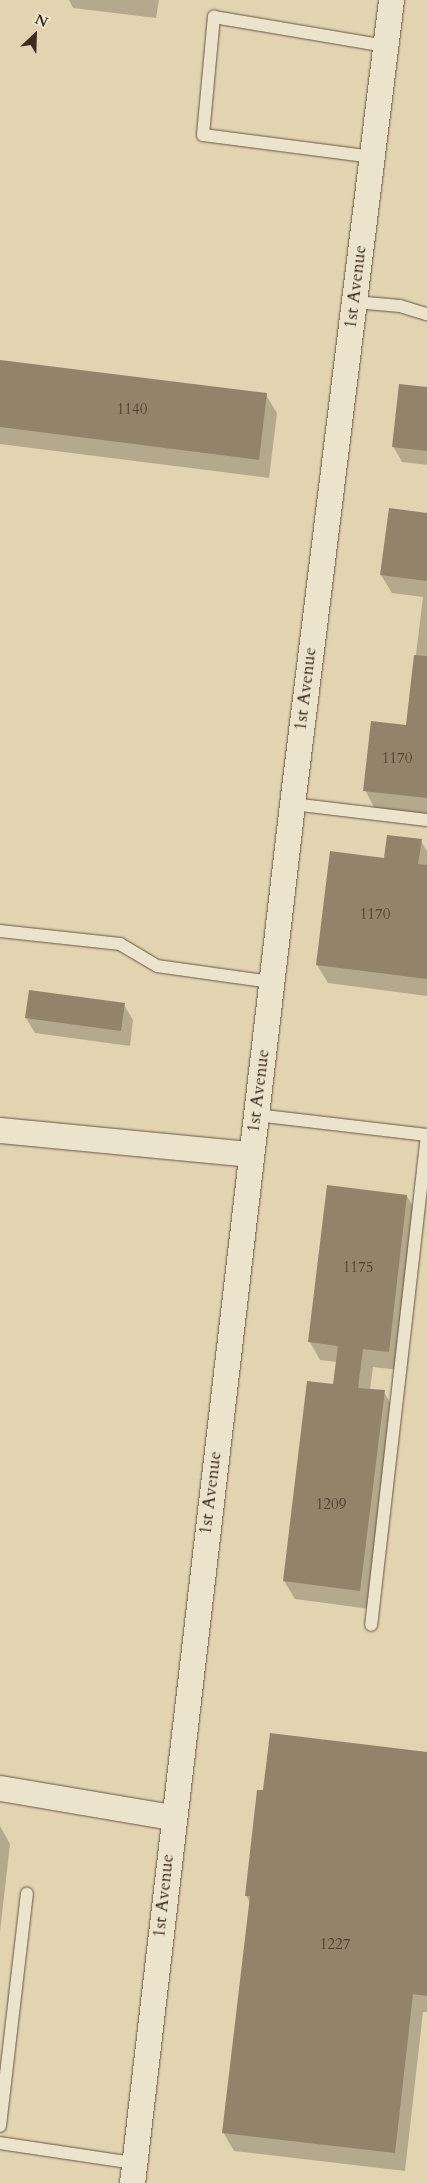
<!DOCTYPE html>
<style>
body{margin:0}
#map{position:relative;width:427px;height:2183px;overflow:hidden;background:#e2d4b1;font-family:Cardo,serif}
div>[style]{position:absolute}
.shadow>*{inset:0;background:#0003}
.building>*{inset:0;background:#93836b}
.roads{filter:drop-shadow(0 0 1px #654) drop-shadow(0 0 1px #654)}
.lane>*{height:12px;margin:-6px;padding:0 6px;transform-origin:6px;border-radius:6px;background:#ece3cc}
.street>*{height:25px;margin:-12.5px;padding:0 12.5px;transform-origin:12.5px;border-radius:12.5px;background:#ece3cc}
span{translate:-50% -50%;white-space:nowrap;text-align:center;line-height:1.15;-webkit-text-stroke:4.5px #ece3cc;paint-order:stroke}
.number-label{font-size:15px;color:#524133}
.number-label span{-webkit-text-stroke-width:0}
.street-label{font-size:18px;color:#3d2b20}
.north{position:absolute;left:10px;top:10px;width:50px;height:50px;-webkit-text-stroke:4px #ece3cc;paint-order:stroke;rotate:24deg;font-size:14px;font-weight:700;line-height:20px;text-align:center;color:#3d2b20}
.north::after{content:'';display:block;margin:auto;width:18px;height:22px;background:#3d2b20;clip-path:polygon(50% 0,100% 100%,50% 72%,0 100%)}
</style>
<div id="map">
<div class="shadow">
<div style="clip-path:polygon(69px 0,159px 0,156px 18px,73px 8px)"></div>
<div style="clip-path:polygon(0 361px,266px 395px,277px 413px,269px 478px,0 444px)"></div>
<div style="clip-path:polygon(427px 389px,427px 465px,402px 462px,393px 446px)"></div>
<div style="clip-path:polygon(427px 514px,427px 815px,375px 809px,365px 790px,407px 727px,423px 597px,392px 593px,381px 575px)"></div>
<div style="clip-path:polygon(421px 841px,427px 851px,427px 996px,328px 983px,317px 965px,385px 860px)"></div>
<div style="clip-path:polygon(124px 1005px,133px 1020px,130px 1046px,35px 1033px,26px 1018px)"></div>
<div style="clip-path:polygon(407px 1196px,417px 1214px,399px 1370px,373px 1367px,370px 1390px,384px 1392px,394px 1410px,370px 1609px,295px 1599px,284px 1581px,334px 1386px,337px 1362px,320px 1360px,310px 1342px)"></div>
<div style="clip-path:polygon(427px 1753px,427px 2012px,423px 2012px,405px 2171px,234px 2151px,223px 2132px,250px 1903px,246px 1895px)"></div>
<div style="clip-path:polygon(0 1826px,10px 1844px,0 1932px)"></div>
</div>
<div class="building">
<div style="clip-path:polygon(0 360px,267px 393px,259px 460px,0 427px)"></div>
<div style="clip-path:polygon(399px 384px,427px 387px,427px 451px,392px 447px)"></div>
<div style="clip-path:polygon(389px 508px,427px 513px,427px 581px,380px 575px)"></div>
<div style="clip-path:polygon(414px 655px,427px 656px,427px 798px,363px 791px,371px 721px,406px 725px)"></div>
<div style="clip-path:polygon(387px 835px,422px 839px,418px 864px,427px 865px,427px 979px,316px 965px,330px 851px,384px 858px)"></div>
<div style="clip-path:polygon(29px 990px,125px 1003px,121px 1031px,25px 1018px)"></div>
<div style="clip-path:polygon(327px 1185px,407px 1195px,389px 1352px,363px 1349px,358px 1388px,385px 1390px,360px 1591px,283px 1581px,307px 1381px,333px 1384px,338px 1346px,308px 1342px)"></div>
<div style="clip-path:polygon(270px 1733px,427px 1752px,427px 1996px,413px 1994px,395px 2153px,222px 2133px,250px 1896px,245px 1896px,257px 1790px,263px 1790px)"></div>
</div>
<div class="roads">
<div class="lane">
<div style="left:373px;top:157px;width:171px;rotate:-172.6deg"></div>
<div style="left:203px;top:135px;width:119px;rotate:-84.7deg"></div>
<div style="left:214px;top:17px;width:174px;rotate:9.6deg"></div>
<div style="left:355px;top:302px;width:45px;rotate:5.1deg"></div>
<div style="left:400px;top:306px;width:28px;rotate:17deg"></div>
<div style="left:292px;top:804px;width:136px;rotate:6.8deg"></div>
<div style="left:0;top:931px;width:121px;rotate:6.2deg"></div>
<div style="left:120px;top:944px;width:43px;rotate:30.7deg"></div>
<div style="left:157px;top:966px;width:115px;rotate:8deg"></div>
<div style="left:256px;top:1115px;width:172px;rotate:6.7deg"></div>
<div style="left:427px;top:1135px;width:493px;rotate:96.5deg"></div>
<div style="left:0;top:2126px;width:234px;rotate:-83.4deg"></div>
<div style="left:0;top:2143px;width:135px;rotate:8.5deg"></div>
</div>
<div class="street">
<div style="left:0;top:1130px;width:252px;rotate:5.5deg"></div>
<div style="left:0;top:1788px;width:174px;rotate:9.6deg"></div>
<div style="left:132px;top:2183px;width:1388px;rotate:-83.38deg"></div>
<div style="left:292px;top:804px;width:810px;rotate:-82.98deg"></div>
</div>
</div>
<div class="number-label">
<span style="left:132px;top:410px">1140</span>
<span style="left:397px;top:759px">1170</span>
<span style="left:375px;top:915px">1170</span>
<span style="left:358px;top:1268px">1175</span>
<span style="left:331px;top:1505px">1209</span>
<span style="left:335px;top:1945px">1227</span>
</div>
<div class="street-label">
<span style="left:356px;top:287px;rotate:-83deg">1st Avenue</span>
<span style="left:306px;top:689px;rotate:-83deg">1st Avenue</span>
<span style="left:259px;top:1091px;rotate:-83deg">1st Avenue</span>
<span style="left:211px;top:1493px;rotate:-83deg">1st Avenue</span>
<span style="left:164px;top:1896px;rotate:-84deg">1st Avenue</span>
</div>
<div class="north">N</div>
</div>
